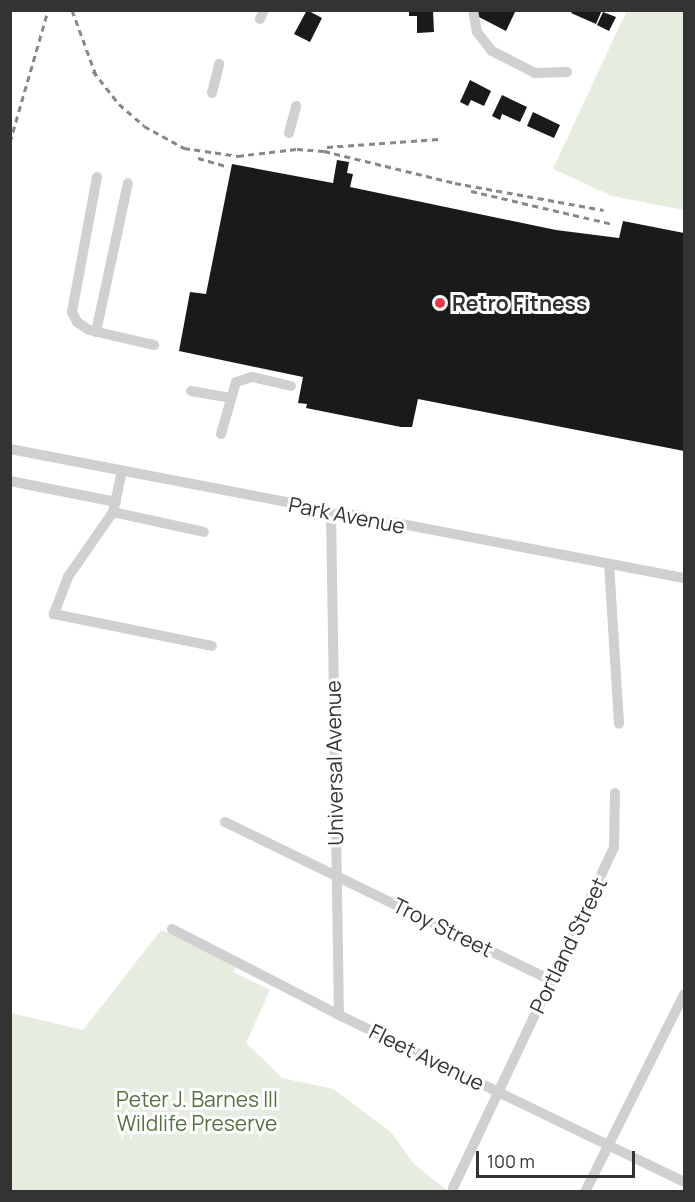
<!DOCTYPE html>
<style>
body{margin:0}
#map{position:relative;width:695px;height:1202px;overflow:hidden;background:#fff;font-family:Manrope,sans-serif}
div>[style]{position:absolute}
.green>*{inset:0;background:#e6ecdf}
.building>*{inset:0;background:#1a1a1a}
.minor>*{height:10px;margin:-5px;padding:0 5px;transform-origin:5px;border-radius:5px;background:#d0d0d0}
.rail>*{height:3px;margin-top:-1.5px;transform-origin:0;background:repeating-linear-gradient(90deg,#888 0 6px,transparent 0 10.5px)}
.dots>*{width:16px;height:16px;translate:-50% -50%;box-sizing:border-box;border:3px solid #fff;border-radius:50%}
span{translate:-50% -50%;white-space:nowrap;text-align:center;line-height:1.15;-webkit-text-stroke:6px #fff;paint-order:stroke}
.poi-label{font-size:21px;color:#333;font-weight:700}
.left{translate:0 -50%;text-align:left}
.street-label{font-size:21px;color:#333}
.park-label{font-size:21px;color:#56703f}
.frame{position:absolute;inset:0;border:12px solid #333;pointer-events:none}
.scale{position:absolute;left:476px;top:1151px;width:159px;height:27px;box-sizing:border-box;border:3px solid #333;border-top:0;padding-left:8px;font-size:18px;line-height:21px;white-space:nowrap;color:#333;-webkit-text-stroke:4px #fff;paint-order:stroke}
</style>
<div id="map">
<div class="green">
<div style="clip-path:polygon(627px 10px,684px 11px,684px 210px,612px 196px,553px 169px)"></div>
<div style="clip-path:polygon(161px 930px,240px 961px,233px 972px,270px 990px,246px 1043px,282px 1078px,333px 1089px,391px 1132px,413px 1163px,448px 1191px,11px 1192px,11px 1013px,83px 1030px)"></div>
</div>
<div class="building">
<div style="clip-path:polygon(307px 10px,322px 18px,310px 42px,294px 34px)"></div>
<div style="clip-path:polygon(409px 10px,433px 10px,434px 32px,417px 33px,417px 16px,409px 16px)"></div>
<div style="clip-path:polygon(477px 10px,516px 10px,506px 31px,475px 15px)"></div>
<div style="clip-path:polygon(573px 10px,602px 10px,596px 24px,571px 13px)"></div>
<div style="clip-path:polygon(603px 12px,616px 17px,609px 31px,597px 25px)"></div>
<div style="clip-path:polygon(470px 80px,491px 91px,484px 106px,471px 100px,468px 106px,460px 102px)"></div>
<div style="clip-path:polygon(502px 95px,527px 107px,520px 122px,502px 114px,500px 120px,492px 116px)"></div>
<div style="clip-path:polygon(533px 112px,560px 125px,554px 138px,527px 126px)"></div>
<div style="clip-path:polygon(337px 160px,349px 162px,347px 173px,353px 174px,350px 187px,556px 230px,619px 238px,623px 221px,684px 233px,684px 451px,418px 399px,412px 427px,401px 427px,306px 408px,307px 404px,298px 403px,303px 377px,179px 351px,190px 292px,206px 294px,232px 164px,333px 183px)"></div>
</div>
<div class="minor">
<div style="left:473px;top:10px;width:22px;rotate:80deg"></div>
<div style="left:477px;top:32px;width:24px;rotate:52deg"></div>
<div style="left:492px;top:51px;width:48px;rotate:27.1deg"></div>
<div style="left:535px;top:73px;width:32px;rotate:-2deg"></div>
<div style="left:260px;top:19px;width:10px;rotate:-66deg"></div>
<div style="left:212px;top:93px;width:30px;rotate:-76deg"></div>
<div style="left:289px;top:133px;width:28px;rotate:-75deg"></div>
<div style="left:97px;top:177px;width:137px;rotate:100.5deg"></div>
<div style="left:72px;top:312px;width:11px;rotate:63deg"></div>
<div style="left:77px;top:322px;width:14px;rotate:34deg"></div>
<div style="left:89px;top:330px;width:67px;rotate:13deg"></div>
<div style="left:96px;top:332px;width:152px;rotate:-77.9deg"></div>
<div style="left:191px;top:391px;width:40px;rotate:10deg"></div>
<div style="left:221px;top:434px;width:54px;rotate:-73.9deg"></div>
<div style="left:236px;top:382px;width:17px;rotate:-17deg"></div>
<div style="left:252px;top:377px;width:40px;rotate:13deg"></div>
<div style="left:10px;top:449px;width:686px;rotate:10.84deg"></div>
<div style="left:122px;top:471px;width:42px;rotate:102.4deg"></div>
<div style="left:113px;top:512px;width:93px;rotate:12.4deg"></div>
<div style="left:10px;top:481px;width:108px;rotate:11.2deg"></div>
<div style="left:113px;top:512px;width:79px;rotate:124.7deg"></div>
<div style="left:68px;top:577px;width:40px;rotate:111deg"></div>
<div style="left:54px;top:614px;width:161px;rotate:11.4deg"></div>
<div style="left:331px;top:512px;width:503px;rotate:89.09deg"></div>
<div style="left:609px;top:564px;width:160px;rotate:86.4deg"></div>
<div style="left:225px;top:822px;width:362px;rotate:25.9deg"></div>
<div style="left:172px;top:929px;width:188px;rotate:27.2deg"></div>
<div style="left:339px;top:1015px;width:383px;rotate:25.8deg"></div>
<div style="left:453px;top:1188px;width:376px;rotate:-64.7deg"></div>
<div style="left:614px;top:848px;width:55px;rotate:-89deg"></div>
<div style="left:585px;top:1192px;width:221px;rotate:-63.4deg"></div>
</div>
<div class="rail">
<div style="left:72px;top:10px;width:72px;rotate:69.8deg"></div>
<div style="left:93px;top:71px;width:42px;rotate:51.8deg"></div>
<div style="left:119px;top:104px;width:33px;rotate:41deg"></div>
<div style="left:144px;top:126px;width:46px;rotate:28.8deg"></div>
<div style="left:184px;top:148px;width:55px;rotate:8.4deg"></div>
<div style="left:238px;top:156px;width:59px;rotate:-6.8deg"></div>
<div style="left:297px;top:149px;width:27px;rotate:4deg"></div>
<div style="left:324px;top:151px;width:135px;rotate:13.7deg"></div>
<div style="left:455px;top:183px;width:151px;rotate:10.3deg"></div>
<div style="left:10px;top:142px;width:137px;rotate:-73.9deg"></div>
<div style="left:327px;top:147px;width:112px;rotate:-4.1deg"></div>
<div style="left:198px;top:158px;width:29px;rotate:16deg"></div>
<div style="left:471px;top:191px;width:146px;rotate:13.1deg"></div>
</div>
<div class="dots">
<div style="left:440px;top:303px;background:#e63946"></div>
</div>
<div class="poi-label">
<span class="left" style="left:452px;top:303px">Retro Fitness</span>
</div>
<div class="street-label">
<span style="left:347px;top:515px;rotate:11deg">Park Avenue</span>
<span style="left:334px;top:763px;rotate:-91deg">Universal Avenue</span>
<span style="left:443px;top:927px;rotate:26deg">Troy Street</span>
<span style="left:568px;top:945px;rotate:-64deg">Portland Street</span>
<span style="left:427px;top:1057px;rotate:26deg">Fleet Avenue</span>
</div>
<div class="park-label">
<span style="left:197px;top:1111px">Peter J. Barnes III<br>Wildlife Preserve</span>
</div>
<div class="frame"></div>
<div class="scale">100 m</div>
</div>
